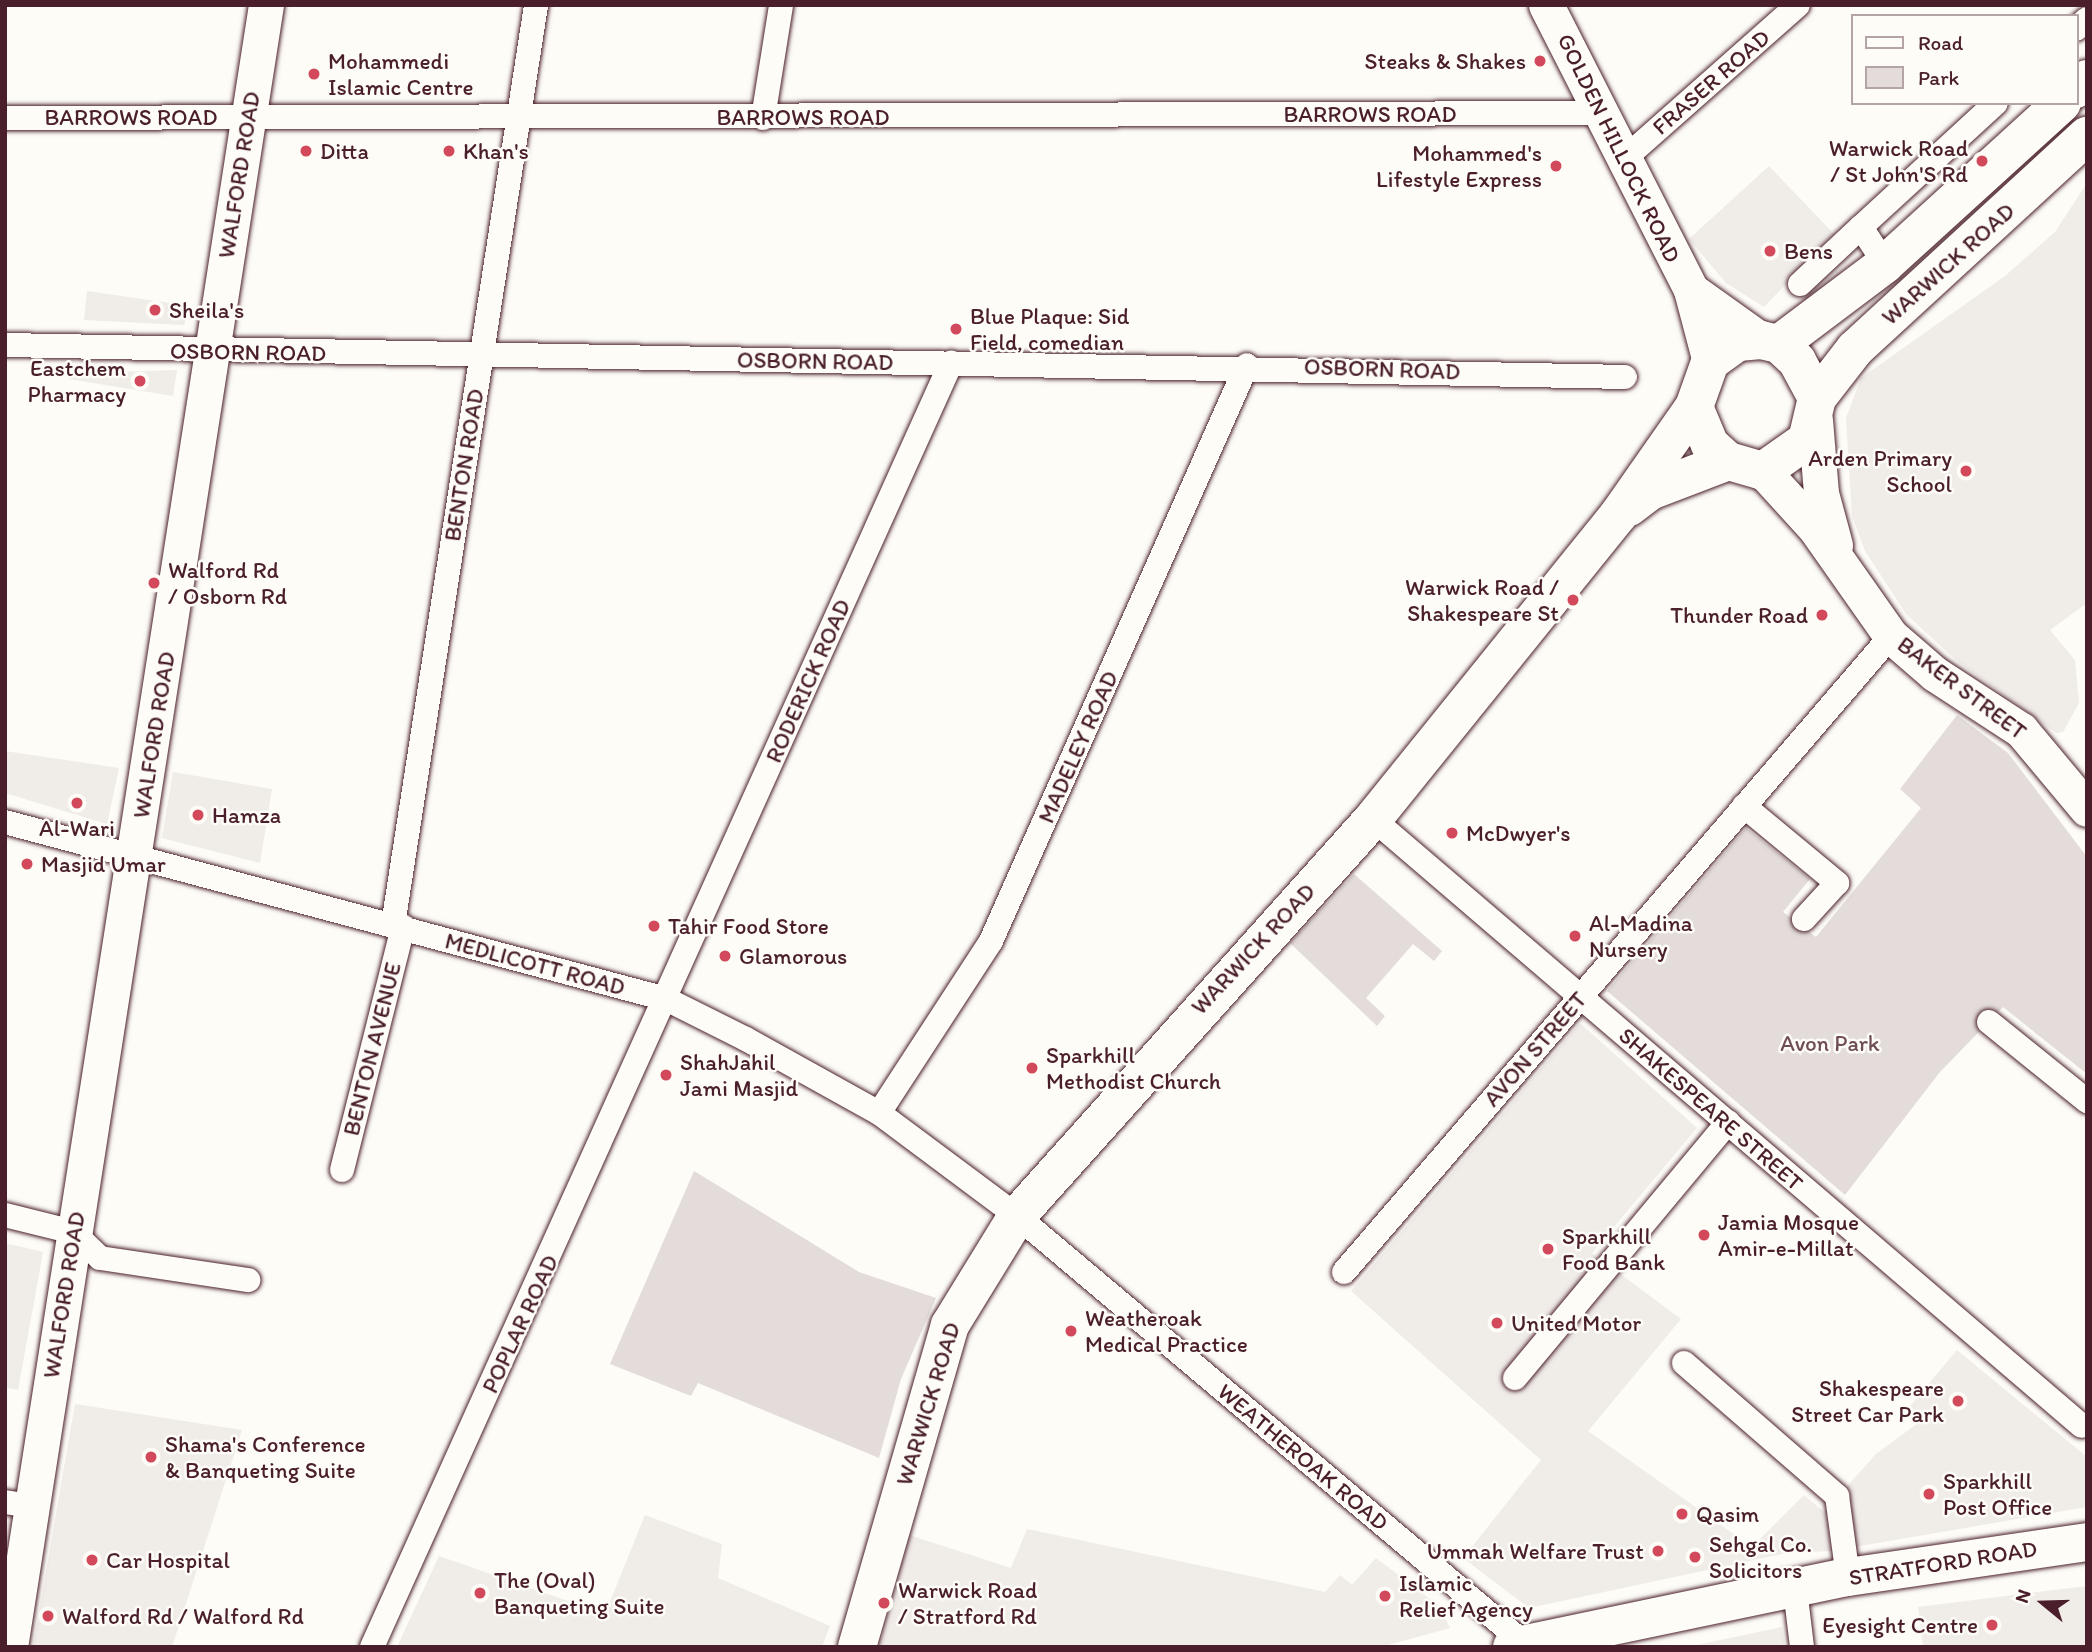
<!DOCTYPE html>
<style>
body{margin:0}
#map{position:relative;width:2092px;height:1652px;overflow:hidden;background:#fdfcf7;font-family:Itim,sans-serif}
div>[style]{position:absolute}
.built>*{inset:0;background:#f0ece8}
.green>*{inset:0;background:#e3dcda}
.roads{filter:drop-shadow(0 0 2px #4a1f2b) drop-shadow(0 0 2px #4a1f2b)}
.street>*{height:24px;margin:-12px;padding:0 12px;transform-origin:12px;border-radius:12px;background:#fdfcf7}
.secondary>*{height:35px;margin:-17.5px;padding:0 17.5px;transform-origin:17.5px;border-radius:17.5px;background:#fdfcf7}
.highway>*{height:38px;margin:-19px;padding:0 19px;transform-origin:19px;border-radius:19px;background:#fdfcf7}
.dots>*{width:19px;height:19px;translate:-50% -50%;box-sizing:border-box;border:4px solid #fdfcf7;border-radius:50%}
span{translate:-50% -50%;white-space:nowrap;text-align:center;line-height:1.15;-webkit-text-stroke:5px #fdfcf7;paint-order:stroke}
.poi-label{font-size:23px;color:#4a1f2b}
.left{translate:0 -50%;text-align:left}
.right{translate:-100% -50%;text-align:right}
.street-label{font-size:23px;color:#4a1f2b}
.park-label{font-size:23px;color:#704e57}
.frame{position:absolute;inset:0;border:7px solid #4a1f2b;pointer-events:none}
.legend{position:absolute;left:1851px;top:14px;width:228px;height:91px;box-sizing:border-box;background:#fdfcf7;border:2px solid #b5a4a5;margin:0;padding:9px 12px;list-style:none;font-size:21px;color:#4a1f2b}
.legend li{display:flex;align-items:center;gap:14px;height:35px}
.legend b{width:35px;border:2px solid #b5a4a5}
.north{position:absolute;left:2008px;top:1568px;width:70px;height:70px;-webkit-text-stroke:5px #fdfcf7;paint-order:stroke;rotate:289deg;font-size:19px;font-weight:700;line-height:28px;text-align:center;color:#4a1f2b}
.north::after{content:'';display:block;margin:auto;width:24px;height:32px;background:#4a1f2b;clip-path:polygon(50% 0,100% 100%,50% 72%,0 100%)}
</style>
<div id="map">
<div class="built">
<div style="clip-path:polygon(1769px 166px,1834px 234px,1764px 307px,1726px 283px,1689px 239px)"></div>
<div style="clip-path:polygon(2087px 183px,2087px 603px,2050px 630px,2075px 660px,2079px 703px,2063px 732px,2056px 733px,1958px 662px,1906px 614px,1865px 551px,1852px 516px,1846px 418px,1861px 378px,2005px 276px,2055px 232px)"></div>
<div style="clip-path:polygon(87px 291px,191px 306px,184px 325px,84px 320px)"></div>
<div style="clip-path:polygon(177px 370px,173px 396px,69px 379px,70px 373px)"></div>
<div style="clip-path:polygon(5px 751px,119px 768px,107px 824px,5px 793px)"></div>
<div style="clip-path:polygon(173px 772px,272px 789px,260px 863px,162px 838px)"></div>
<div style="clip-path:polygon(1580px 1023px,1697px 1128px,1592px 1253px,1681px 1319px,1588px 1431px,1752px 1547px,1804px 1495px,1824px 1512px,1876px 1454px,1918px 1423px,1905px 1412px,1957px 1350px,2087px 1457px,2087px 1507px,1831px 1551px,1787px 1553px,1529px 1608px,1463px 1558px,1541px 1460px,1351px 1291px)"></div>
<div style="clip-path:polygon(5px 1243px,43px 1252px,18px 1390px,5px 1387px)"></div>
<div style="clip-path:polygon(75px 1404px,242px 1430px,172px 1647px,33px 1647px)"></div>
<div style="clip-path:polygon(645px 1515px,722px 1544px,718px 1578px,830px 1626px,822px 1647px,397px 1647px,439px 1556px,605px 1614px)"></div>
<div style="clip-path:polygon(1027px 1529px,1325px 1592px,1340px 1575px,1352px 1585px,1376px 1558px,1438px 1605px,1450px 1628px,1381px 1647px,879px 1647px,909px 1535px,1011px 1568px)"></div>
<div style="clip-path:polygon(2087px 1586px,2087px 1647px,1923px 1647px,1918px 1607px)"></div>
<div style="clip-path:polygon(1782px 1627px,1785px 1647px,1687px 1647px)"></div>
</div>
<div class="green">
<div style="clip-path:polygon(1957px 715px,2008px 753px,2087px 857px,2087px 1074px,2003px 1007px,1940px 1072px,1845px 1195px,1607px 991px,1746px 828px,1810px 879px,1783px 912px,1816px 937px,1921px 808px,1900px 789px)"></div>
<div style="clip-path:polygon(1354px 874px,1442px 951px,1434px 961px,1413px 944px,1366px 998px,1385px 1016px,1377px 1026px,1290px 943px)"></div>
<div style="clip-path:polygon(694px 1171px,859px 1272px,936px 1298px,901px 1379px,879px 1458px,698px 1383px,691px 1396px,610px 1364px)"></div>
</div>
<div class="roads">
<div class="street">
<div style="left:2076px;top:29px;width:15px;rotate:-42deg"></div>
<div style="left:5px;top:118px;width:1597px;rotate:-0.18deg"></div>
<div style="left:763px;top:118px;width:114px;rotate:-80.9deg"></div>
<div style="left:1624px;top:159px;width:232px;rotate:-41.5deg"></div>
<div style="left:1885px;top:264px;width:44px;rotate:-123deg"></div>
<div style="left:1861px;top:227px;width:183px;rotate:-42.6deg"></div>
<div style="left:1800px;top:284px;width:83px;rotate:-43.1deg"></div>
<div style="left:5px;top:345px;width:1620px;rotate:1.13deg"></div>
<div style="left:1744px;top:806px;width:121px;rotate:39.6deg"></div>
<div style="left:1837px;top:883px;width:49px;rotate:132.5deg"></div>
<div style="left:1373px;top:819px;width:933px;rotate:40.57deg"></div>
<div style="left:5px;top:822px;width:684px;rotate:14.99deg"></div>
<div style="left:666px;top:999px;width:89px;rotate:26.6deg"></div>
<div style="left:746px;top:1039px;width:152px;rotate:29.1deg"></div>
<div style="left:879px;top:1113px;width:172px;rotate:36.7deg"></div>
<div style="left:1017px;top:1216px;width:664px;rotate:40.11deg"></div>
<div style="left:393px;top:925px;width:931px;rotate:-81.16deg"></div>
<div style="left:1989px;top:1022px;width:126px;rotate:38.9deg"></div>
<div style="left:879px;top:1113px;width:205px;rotate:-56.9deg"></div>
<div style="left:991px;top:941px;width:630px;rotate:-66.04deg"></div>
<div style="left:342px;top:1170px;width:251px;rotate:-75.9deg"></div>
<div style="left:5px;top:1215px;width:70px;rotate:14deg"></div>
<div style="left:73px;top:1232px;width:37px;rotate:44deg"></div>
<div style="left:100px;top:1258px;width:150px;rotate:8.5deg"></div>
<div style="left:1344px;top:1272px;width:839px;rotate:-49.3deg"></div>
<div style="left:1684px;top:1363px;width:203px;rotate:41deg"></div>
<div style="left:1837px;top:1496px;width:82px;rotate:82.3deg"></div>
<div style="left:1515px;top:1378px;width:333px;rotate:-50.2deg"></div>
<div style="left:5px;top:1502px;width:26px;rotate:9deg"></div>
<div style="left:1795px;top:1589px;width:58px;rotate:83.1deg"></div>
<div style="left:372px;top:1647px;width:1409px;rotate:-65.73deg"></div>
</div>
<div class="secondary">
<div style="left:1546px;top:5px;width:320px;rotate:63deg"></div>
<div style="left:1691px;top:290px;width:74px;rotate:75.2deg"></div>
<div style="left:1691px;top:290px;width:86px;rotate:35.5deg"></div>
<div style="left:1815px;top:420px;width:73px;rotate:85.3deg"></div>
<div style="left:1821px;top:493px;width:54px;rotate:74.9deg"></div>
<div style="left:1763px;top:471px;width:77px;rotate:47.6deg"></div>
<div style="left:1815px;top:528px;width:132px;rotate:54.9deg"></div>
<div style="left:1891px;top:636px;width:58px;rotate:40.8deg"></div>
<div style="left:1935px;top:674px;width:103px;rotate:33.1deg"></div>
<div style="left:2021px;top:730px;width:103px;rotate:50.1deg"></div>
<div style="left:10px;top:1647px;width:1662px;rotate:-81.14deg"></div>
</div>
<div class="highway">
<div style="left:2076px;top:89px;width:15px;rotate:-42deg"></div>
<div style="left:1761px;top:340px;width:18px;rotate:13deg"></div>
<div style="left:1779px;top:344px;width:25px;rotate:43deg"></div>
<div style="left:1797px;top:361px;width:42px;rotate:61.6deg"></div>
<div style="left:1817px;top:398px;width:43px;rotate:103.4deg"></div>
<div style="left:1807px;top:440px;width:54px;rotate:144.8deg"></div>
<div style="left:1763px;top:471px;width:36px;rotate:-164deg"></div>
<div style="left:1728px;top:461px;width:24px;rotate:-138deg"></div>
<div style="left:1710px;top:445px;width:41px;rotate:-112.8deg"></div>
<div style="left:1694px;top:407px;width:48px;rotate:-70.4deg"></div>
<div style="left:1710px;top:362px;width:34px;rotate:-36deg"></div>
<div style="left:1738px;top:342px;width:23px;rotate:-5deg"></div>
<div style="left:1779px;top:344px;width:133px;rotate:-37deg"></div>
<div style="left:1885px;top:264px;width:239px;rotate:-42.3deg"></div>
<div style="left:1817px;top:398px;width:62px;rotate:-52.2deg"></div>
<div style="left:1855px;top:349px;width:315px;rotate:-42.6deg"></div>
<div style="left:1629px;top:507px;width:26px;rotate:-37deg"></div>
<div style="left:1650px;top:491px;width:84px;rotate:-21deg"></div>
<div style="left:857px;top:1647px;width:335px;rotate:-73.9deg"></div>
<div style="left:950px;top:1325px;width:128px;rotate:-58.4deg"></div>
<div style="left:1017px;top:1216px;width:533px;rotate:-48.12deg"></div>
<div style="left:1373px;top:819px;width:392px;rotate:-51.1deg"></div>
<div style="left:1619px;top:514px;width:131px;rotate:-55deg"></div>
<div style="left:1512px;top:1647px;width:343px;rotate:-11.8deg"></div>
<div style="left:1848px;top:1577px;width:242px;rotate:-8.3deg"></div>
</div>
</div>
<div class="dots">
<div style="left:1540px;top:61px;background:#d1495b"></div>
<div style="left:314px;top:74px;background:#d1495b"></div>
<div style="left:306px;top:151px;background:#d1495b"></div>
<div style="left:449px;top:151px;background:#d1495b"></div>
<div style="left:1982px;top:161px;background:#d1495b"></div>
<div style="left:1556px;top:166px;background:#d1495b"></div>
<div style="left:1770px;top:251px;background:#d1495b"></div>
<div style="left:155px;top:310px;background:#d1495b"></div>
<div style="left:956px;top:329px;background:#d1495b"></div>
<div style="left:140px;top:381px;background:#d1495b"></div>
<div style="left:1966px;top:471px;background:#d1495b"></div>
<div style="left:154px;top:583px;background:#d1495b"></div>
<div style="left:1573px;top:600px;background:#d1495b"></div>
<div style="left:1822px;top:615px;background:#d1495b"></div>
<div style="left:77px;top:803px;background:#d1495b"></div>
<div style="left:198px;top:815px;background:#d1495b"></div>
<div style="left:1452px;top:833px;background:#d1495b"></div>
<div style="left:27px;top:864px;background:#d1495b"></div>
<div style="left:654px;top:926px;background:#d1495b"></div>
<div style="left:1575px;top:936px;background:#d1495b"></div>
<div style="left:725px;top:956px;background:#d1495b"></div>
<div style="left:1032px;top:1068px;background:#d1495b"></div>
<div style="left:666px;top:1075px;background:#d1495b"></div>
<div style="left:1704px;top:1235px;background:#d1495b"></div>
<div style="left:1548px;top:1249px;background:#d1495b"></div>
<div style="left:1497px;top:1323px;background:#d1495b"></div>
<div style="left:1071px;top:1331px;background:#d1495b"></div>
<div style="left:1958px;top:1401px;background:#d1495b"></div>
<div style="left:151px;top:1457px;background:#d1495b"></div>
<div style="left:1929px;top:1494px;background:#d1495b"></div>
<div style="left:1682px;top:1514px;background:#d1495b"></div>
<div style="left:1658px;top:1551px;background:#d1495b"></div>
<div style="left:1695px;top:1557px;background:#d1495b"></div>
<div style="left:92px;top:1560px;background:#d1495b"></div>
<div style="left:480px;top:1593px;background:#d1495b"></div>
<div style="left:1385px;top:1596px;background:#d1495b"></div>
<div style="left:884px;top:1603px;background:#d1495b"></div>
<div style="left:48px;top:1616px;background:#d1495b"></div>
<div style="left:1992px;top:1625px;background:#d1495b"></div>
</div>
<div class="poi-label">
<span class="left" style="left:328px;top:74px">Mohammedi<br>Islamic Centre</span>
<span class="right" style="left:1526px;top:61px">Steaks &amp; Shakes</span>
<span class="right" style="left:1968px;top:161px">Warwick Road<br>/ St John'S Rd</span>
<span class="left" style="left:320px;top:151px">Ditta</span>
<span class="left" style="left:463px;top:151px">Khan's</span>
<span class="right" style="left:1542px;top:166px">Mohammed's<br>Lifestyle Express</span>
<span class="left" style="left:1784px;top:251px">Bens</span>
<span class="left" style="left:169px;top:310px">Sheila's</span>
<span class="left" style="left:970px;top:329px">Blue Plaque: Sid<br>Field, comedian</span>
<span class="right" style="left:126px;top:381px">Eastchem<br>Pharmacy</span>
<span class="right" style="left:1952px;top:471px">Arden Primary<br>School</span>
<span class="left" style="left:168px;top:583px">Walford Rd<br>/ Osborn Rd</span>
<span class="right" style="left:1559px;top:600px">Warwick Road /<br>Shakespeare St</span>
<span class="right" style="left:1808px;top:615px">Thunder Road</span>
<span class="left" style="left:212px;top:815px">Hamza</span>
<span style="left:77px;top:828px">Al-Wari</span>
<span class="left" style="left:1466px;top:833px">McDwyer's</span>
<span class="left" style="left:41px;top:864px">Masjid Umar</span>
<span class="left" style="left:1589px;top:936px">Al-Madina<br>Nursery</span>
<span class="left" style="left:668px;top:926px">Tahir Food Store</span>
<span class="left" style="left:739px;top:956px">Glamorous</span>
<span class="left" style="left:1046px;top:1068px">Sparkhill<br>Methodist Church</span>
<span class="left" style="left:680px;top:1075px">ShahJahil<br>Jami Masjid</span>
<span class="left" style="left:1718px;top:1235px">Jamia Mosque<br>Amir-e-Millat</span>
<span class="left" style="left:1562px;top:1249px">Sparkhill<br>Food Bank</span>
<span class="left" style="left:1085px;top:1331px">Weatheroak<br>Medical Practice</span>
<span class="left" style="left:1511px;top:1323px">United Motor</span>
<span class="right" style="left:1944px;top:1401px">Shakespeare<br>Street Car Park</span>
<span class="left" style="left:165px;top:1457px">Shama's Conference<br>&amp; Banqueting Suite</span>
<span class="left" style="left:1943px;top:1494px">Sparkhill<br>Post Office</span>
<span class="left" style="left:1696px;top:1514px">Qasim</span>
<span class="left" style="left:1709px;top:1557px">Sehgal Co.<br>Solicitors</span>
<span class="right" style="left:1644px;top:1551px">Ummah Welfare Trust</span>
<span class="left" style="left:106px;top:1560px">Car Hospital</span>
<span class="left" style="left:494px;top:1593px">The (Oval)<br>Banqueting Suite</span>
<span class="left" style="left:1399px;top:1596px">Islamic<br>Relief Agency</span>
<span class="left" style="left:898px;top:1603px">Warwick Road<br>/ Stratford Rd</span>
<span class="left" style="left:62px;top:1616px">Walford Rd / Walford Rd</span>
<span class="right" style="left:1978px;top:1625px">Eyesight Centre</span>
</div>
<div class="street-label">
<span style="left:1711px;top:82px;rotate:-41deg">FRASER ROAD</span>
<span style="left:1370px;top:114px">BARROWS ROAD</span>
<span style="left:131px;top:117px">BARROWS ROAD</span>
<span style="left:803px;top:117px">BARROWS ROAD</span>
<span style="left:1619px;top:148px;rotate:64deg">GOLDEN HILLOCK ROAD</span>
<span style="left:239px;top:175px;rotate:-81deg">WALFORD ROAD</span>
<span style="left:1948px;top:264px;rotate:-42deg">WARWICK ROAD</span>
<span style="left:248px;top:352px;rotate:1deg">OSBORN ROAD</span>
<span style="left:815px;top:361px;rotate:1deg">OSBORN ROAD</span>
<span style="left:1382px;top:369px;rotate:2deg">OSBORN ROAD</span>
<span style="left:464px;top:465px;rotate:-81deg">BENTON ROAD</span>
<span style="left:808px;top:681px;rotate:-66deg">RODERICK ROAD</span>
<span style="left:1962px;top:688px;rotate:37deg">BAKER STREET</span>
<span style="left:154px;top:735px;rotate:-81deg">WALFORD ROAD</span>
<span style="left:1078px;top:747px;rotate:-66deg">MADELEY ROAD</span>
<span style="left:1253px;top:949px;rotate:-47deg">WARWICK ROAD</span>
<span style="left:535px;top:964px;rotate:15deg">MEDLICOTT ROAD</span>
<span style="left:372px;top:1049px;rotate:-76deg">BENTON AVENUE</span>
<span style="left:1535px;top:1049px;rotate:-49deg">AVON STREET</span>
<span style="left:1711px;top:1109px;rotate:41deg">SHAKESPEARE STREET</span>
<span style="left:64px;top:1295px;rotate:-81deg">WALFORD ROAD</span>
<span style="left:520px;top:1324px;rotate:-65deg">POPLAR ROAD</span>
<span style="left:928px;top:1404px;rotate:-73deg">WARWICK ROAD</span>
<span style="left:1303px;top:1457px;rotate:40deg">WEATHEROAK ROAD</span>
<span style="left:1943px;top:1563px;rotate:-9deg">STRATFORD ROAD</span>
</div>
<div class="park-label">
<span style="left:1830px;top:1043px">Avon Park</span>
</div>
<div class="frame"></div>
<ul class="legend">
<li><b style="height:9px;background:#fdfcf7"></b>Road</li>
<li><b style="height:19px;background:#e3dcda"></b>Park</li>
</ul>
<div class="north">N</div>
</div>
